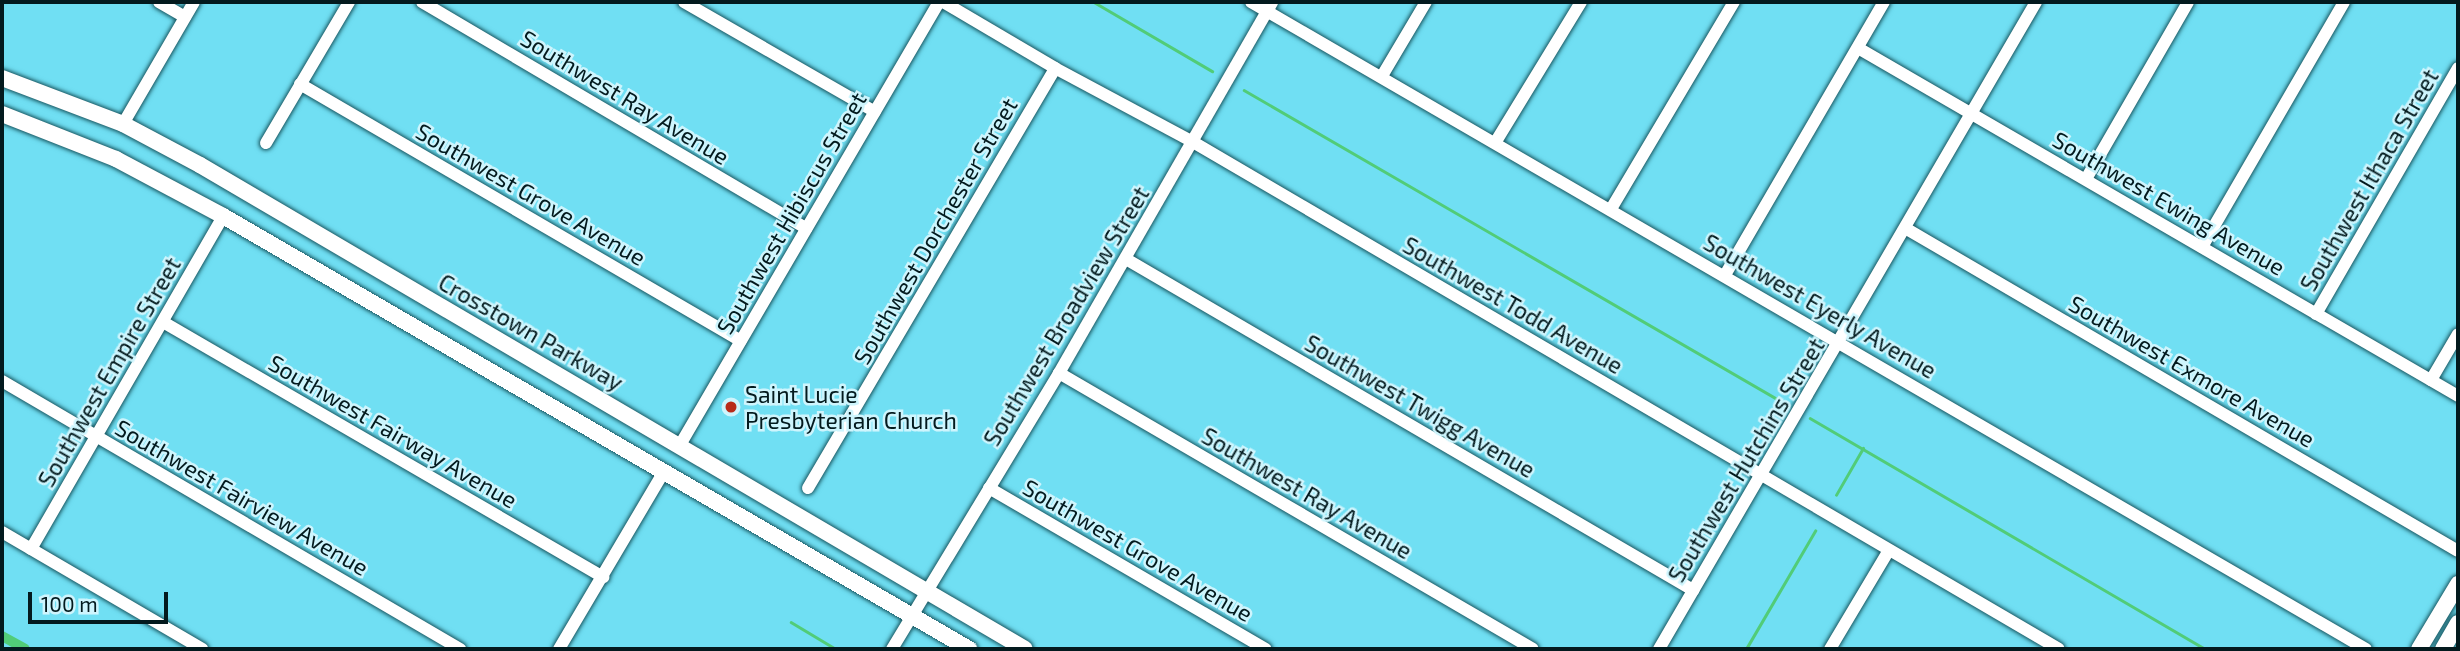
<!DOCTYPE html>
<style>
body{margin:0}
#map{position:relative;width:2460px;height:651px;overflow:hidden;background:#70dff3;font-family:"Exo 2",sans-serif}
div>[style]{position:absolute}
.stream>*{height:2.5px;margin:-1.25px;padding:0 1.25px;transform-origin:1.25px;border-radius:1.25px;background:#51cc78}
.canal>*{height:10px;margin:-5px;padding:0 5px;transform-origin:5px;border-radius:5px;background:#51cc78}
.roads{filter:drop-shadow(0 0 2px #185660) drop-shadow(0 0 2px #185660)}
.minor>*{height:12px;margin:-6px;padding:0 6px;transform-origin:6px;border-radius:6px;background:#fff}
.major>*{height:16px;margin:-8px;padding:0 8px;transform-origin:8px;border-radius:8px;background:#fff}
.dots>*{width:19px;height:19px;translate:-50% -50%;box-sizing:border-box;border:4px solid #cef5fd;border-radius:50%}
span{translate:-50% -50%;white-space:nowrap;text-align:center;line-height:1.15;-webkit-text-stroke:5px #cef5fd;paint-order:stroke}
.street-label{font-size:23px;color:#031a1e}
.poi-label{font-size:23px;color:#031a1e}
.left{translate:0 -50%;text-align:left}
.frame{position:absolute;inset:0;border:4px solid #031a1e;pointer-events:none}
.scale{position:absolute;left:28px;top:592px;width:140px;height:32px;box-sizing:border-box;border:4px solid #031a1e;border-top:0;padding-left:9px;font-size:21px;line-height:24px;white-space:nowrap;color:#031a1e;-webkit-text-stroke:5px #cef5fd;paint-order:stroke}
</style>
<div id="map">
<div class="stream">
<div style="left:1094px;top:2px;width:137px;rotate:30.3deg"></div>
<div style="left:1244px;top:90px;width:624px;rotate:30.1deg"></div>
<div style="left:1810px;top:418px;width:458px;rotate:30.3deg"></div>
<div style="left:1836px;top:495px;width:54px;rotate:-60.1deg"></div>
<div style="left:791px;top:622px;width:52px;rotate:31deg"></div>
<div style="left:1746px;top:649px;width:137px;rotate:-59.7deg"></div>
</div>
<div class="canal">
<div style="left:2px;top:636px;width:26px;rotate:29deg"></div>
</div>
<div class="roads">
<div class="minor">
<div style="left:159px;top:2px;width:30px;rotate:30deg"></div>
<div style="left:422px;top:2px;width:446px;rotate:30.5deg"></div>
<div style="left:684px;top:2px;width:220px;rotate:29.9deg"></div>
<div style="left:943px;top:2px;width:130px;rotate:30.5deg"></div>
<div style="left:1055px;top:68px;width:157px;rotate:28.2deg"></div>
<div style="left:1193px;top:142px;width:1003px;rotate:30.35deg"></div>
<div style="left:1251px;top:2px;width:1289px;rotate:30.13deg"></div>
<div style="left:1858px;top:48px;width:694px;rotate:30.11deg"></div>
<div style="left:1382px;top:76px;width:86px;rotate:-59.3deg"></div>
<div style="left:300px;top:84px;width:510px;rotate:30.23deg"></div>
<div style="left:123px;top:124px;width:141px;rotate:-59.8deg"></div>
<div style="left:266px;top:143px;width:164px;rotate:-59.5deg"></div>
<div style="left:1495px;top:143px;width:165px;rotate:-58.6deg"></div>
<div style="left:2086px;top:179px;width:204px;rotate:-60deg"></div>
<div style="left:1611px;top:209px;width:241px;rotate:-59.3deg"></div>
<div style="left:1905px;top:228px;width:640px;rotate:30.29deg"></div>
<div style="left:2202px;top:247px;width:283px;rotate:-59.9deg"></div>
<div style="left:1126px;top:259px;width:657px;rotate:30.28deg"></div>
<div style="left:1725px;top:275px;width:316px;rotate:-59.8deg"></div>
<div style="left:2316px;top:314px;width:284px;rotate:-60deg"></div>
<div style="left:163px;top:322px;width:509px;rotate:30.09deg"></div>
<div style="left:1059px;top:373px;width:548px;rotate:30.21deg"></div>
<div style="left:2431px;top:380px;width:53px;rotate:-59.6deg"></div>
<div style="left:2px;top:381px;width:531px;rotate:30.33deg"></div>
<div style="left:680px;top:445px;width:513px;rotate:-59.69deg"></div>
<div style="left:808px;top:488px;width:487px;rotate:-59.5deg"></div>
<div style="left:989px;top:488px;width:320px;rotate:30.2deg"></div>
<div style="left:2px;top:532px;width:232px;rotate:30.3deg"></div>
<div style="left:31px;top:549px;width:384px;rotate:-60deg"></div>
<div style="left:559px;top:649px;width:204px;rotate:-59.4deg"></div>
<div style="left:892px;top:649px;width:323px;rotate:-58.8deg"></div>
<div style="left:1059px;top:373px;width:428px;rotate:-60.1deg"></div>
<div style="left:1659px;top:649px;width:749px;rotate:-59.77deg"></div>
<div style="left:1830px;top:649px;width:115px;rotate:-59.2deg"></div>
</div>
<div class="major">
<div style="left:2px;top:78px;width:129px;rotate:20.8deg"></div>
<div style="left:123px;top:124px;width:87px;rotate:28deg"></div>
<div style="left:200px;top:165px;width:956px;rotate:30.4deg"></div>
<div style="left:2px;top:114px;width:123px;rotate:21.5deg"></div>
<div style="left:116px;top:159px;width:121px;rotate:28deg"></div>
<div style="left:223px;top:216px;width:863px;rotate:30.13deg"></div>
<div style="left:2419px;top:649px;width:76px;rotate:-59deg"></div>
<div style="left:2443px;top:649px;width:30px;rotate:-60deg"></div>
</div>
</div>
<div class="dots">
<div style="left:731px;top:407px;background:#b82b19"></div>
</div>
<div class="street-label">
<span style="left:625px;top:97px;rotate:31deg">Southwest Ray Avenue</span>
<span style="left:2369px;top:180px;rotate:-60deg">Southwest Ithaca Street</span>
<span style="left:531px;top:194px;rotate:30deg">Southwest Grove Avenue</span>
<span style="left:2169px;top:203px;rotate:30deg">Southwest Ewing Avenue</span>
<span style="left:791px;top:213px;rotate:-60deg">Southwest Hibiscus Street</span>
<span style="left:935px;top:231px;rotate:-60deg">Southwest Dorchester Street</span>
<span style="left:1513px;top:305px;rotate:30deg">Southwest Todd Avenue</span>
<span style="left:1820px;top:306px;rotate:30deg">Southwest Eyerly Avenue</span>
<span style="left:1066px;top:316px;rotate:-59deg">Southwest Broadview Street</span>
<span style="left:531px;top:332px;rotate:30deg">Crosstown Parkway</span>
<span style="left:2192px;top:371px;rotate:30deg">Southwest Exmore Avenue</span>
<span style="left:109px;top:372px;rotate:-60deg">Southwest Empire Street</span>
<span style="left:1420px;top:406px;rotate:30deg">Southwest Twigg Avenue</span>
<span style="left:393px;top:431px;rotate:30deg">Southwest Fairway Avenue</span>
<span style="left:1746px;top:460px;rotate:-59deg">Southwest Hutchins Street</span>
<span style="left:1307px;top:493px;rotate:30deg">Southwest Ray Avenue</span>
<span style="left:242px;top:497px;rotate:30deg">Southwest Fairview Avenue</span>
<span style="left:1138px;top:550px;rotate:30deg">Southwest Grove Avenue</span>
</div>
<div class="poi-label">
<span class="left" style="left:745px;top:407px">Saint Lucie<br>Presbyterian Church</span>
</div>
<div class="frame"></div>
<div class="scale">100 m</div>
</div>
